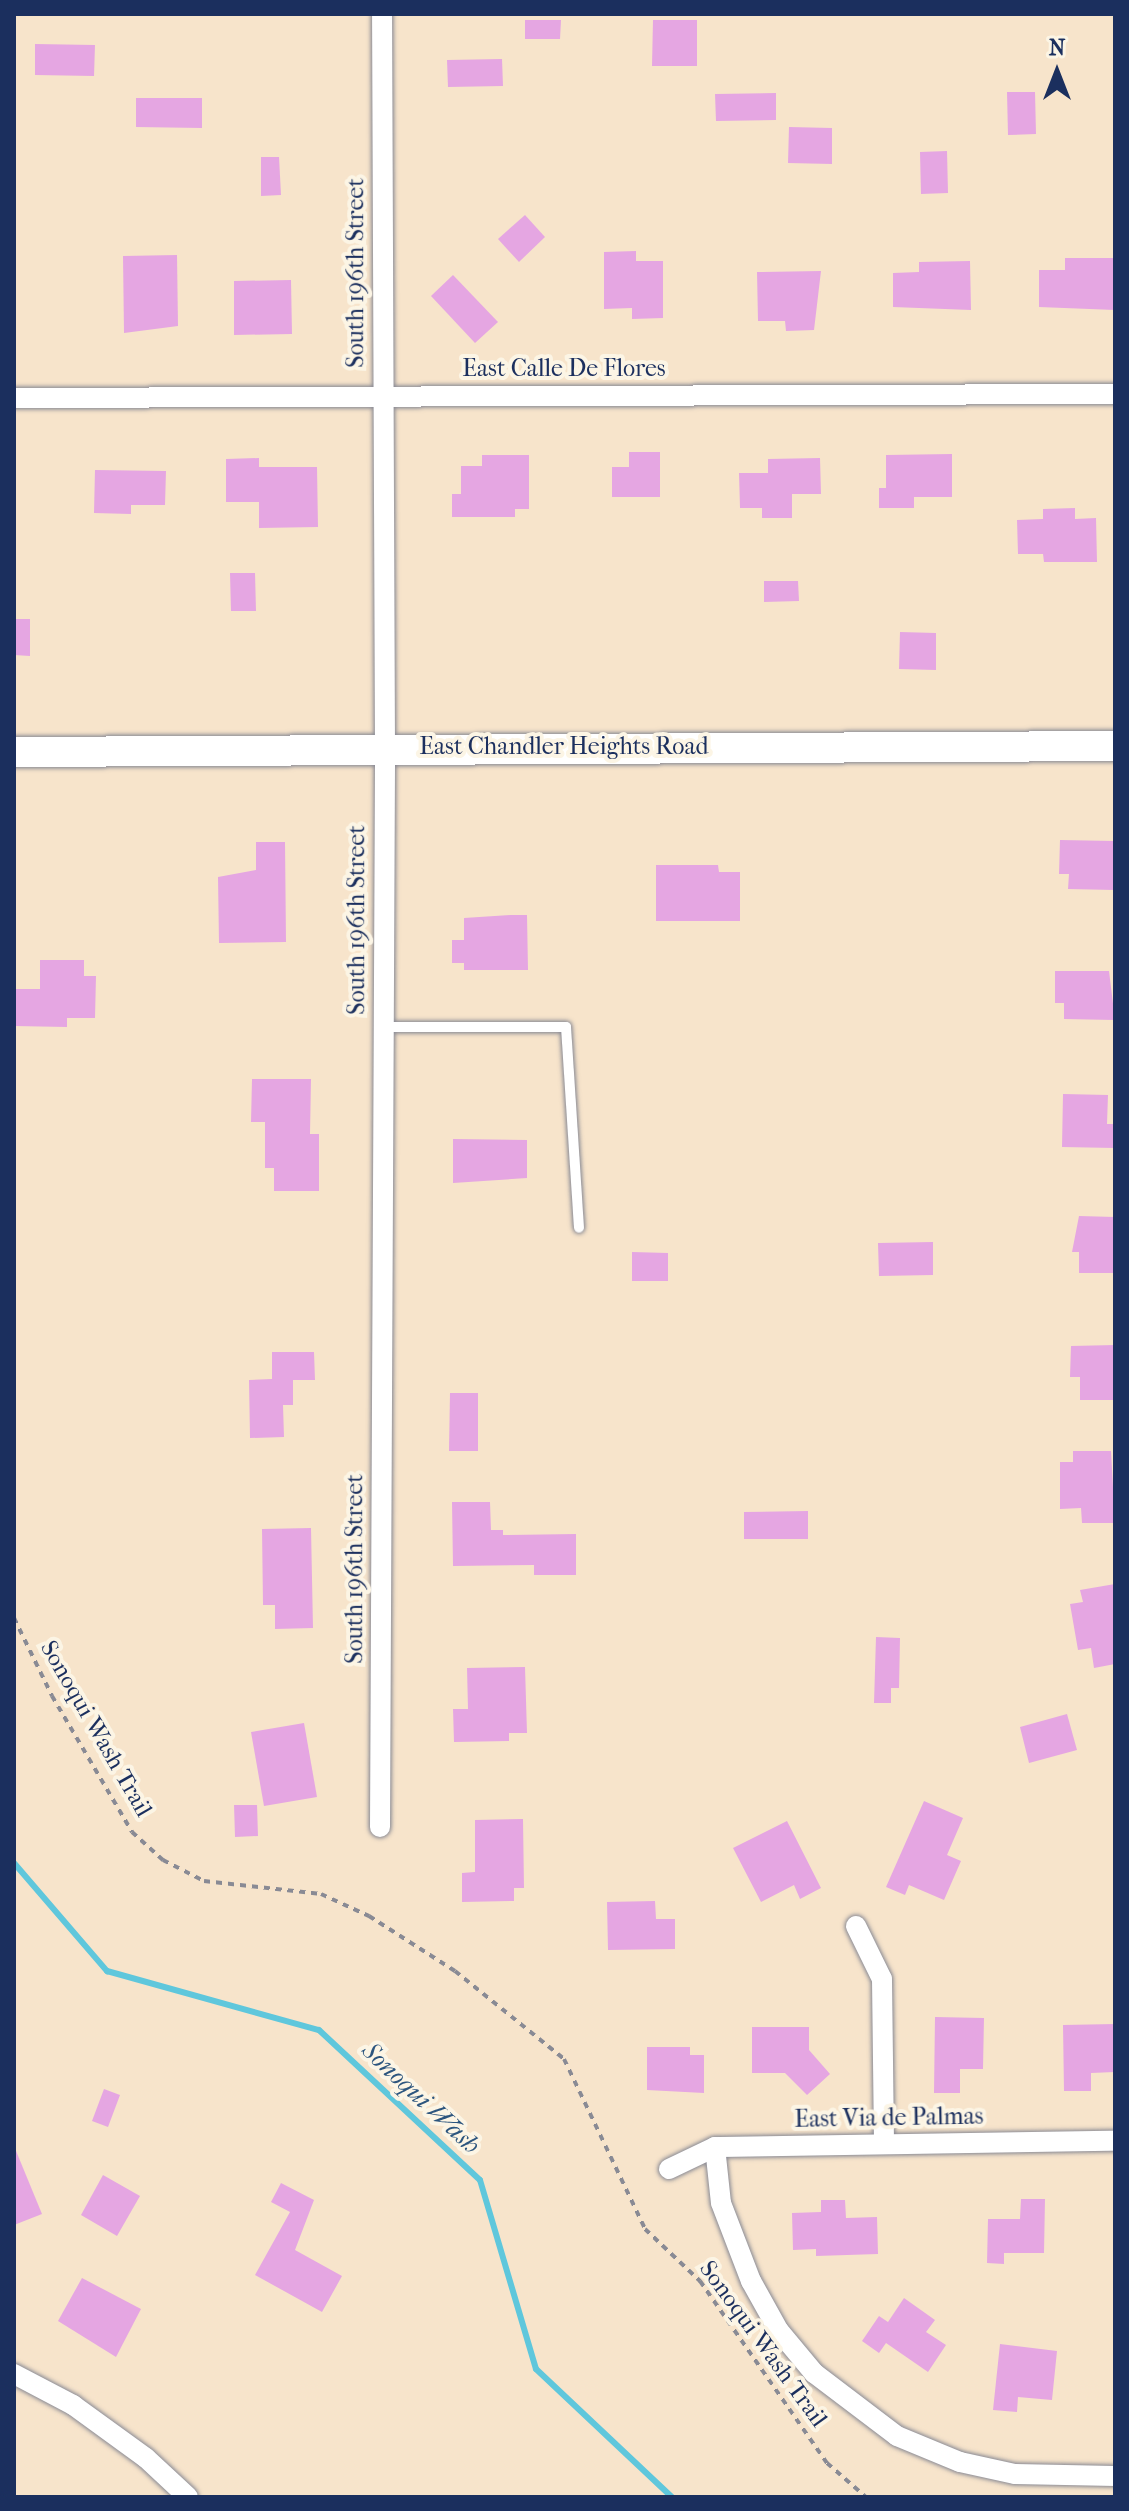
<!DOCTYPE html>
<style>
body{margin:0}
#map{position:relative;width:1129px;height:2511px;overflow:hidden;background:#f7e4cb;font-family:"IM FELL French Canon",serif}
div>[style]{position:absolute}
.stream>*{height:6px;margin:-3px;padding:0 3px;transform-origin:3px;border-radius:3px;background:#5fc7dc}
.building>*{inset:0;background:#e5a6e2}
.path>*{height:4px;margin-top:-2px;transform-origin:0;background:repeating-linear-gradient(90deg,#898a94 0 6px,transparent 0 12px)}
.roads{filter:drop-shadow(0 0 2px #898a94) drop-shadow(0 0 2px #898a94)}
.service>*{height:10px;margin:-5px;padding:0 5px;transform-origin:5px;border-radius:5px;background:#fff}
.minor>*{height:20px;margin:-10px;padding:0 10px;transform-origin:10px;border-radius:10px;background:#fff}
.secondary>*{height:30px;margin:-15px;padding:0 15px;transform-origin:15px;border-radius:15px;background:#fff}
span{translate:-50% -50%;white-space:nowrap;text-align:center;line-height:1.15;-webkit-text-stroke:8px #fcf5e5;paint-order:stroke}
.street-label{font-size:24px;color:#1b2f5e}
.water-label{font-size:26px;color:#2c557e;font-style:italic}
.frame{position:absolute;inset:0;border:16px solid #1b2f5e;pointer-events:none}
.north{position:absolute;left:1017px;top:32px;width:80px;height:80px;-webkit-text-stroke:6px #fcf5e5;paint-order:stroke;rotate:0deg;font-size:22px;font-weight:700;line-height:32px;text-align:center;color:#1b2f5e}
.north::after{content:'';display:block;margin:auto;width:28px;height:36px;background:#1b2f5e;clip-path:polygon(50% 0,100% 100%,50% 72%,0 100%)}
</style>
<div id="map">
<div class="stream">
<div style="left:14px;top:1863px;width:143px;rotate:49.3deg"></div>
<div style="left:107px;top:1971px;width:220px;rotate:15.6deg"></div>
<div style="left:319px;top:2030px;width:220px;rotate:43deg"></div>
<div style="left:480px;top:2180px;width:197px;rotate:73.5deg"></div>
<div style="left:536px;top:2369px;width:187px;rotate:43.3deg"></div>
</div>
<div class="building">
<div style="clip-path:polygon(525px 20px,561px 20px,560px 39px,525px 39px)"></div>
<div style="clip-path:polygon(653px 20px,697px 20px,697px 66px,652px 66px)"></div>
<div style="clip-path:polygon(35px 44px,95px 45px,94px 76px,35px 75px)"></div>
<div style="clip-path:polygon(502px 59px,503px 86px,448px 87px,447px 60px)"></div>
<div style="clip-path:polygon(1007px 92px,1035px 92px,1036px 134px,1008px 135px)"></div>
<div style="clip-path:polygon(776px 93px,776px 120px,716px 121px,715px 94px)"></div>
<div style="clip-path:polygon(136px 98px,202px 98px,202px 128px,136px 127px)"></div>
<div style="clip-path:polygon(789px 127px,832px 128px,832px 164px,788px 163px)"></div>
<div style="clip-path:polygon(947px 151px,948px 193px,921px 194px,920px 152px)"></div>
<div style="clip-path:polygon(261px 157px,279px 157px,281px 195px,261px 196px)"></div>
<div style="clip-path:polygon(525px 215px,545px 237px,519px 262px,498px 239px)"></div>
<div style="clip-path:polygon(636px 251px,636px 261px,663px 261px,663px 318px,632px 319px,632px 308px,604px 309px,604px 252px)"></div>
<div style="clip-path:polygon(177px 255px,178px 326px,124px 333px,123px 256px)"></div>
<div style="clip-path:polygon(1065px 258px,1115px 258px,1115px 310px,1039px 307px,1039px 270px,1065px 270px)"></div>
<div style="clip-path:polygon(970px 261px,971px 310px,893px 307px,893px 273px,919px 272px,919px 262px)"></div>
<div style="clip-path:polygon(821px 271px,814px 330px,786px 331px,785px 321px,758px 321px,757px 272px)"></div>
<div style="clip-path:polygon(453px 275px,498px 322px,475px 343px,431px 296px)"></div>
<div style="clip-path:polygon(291px 280px,292px 334px,234px 335px,234px 281px)"></div>
<div style="clip-path:polygon(629px 452px,660px 452px,660px 497px,612px 497px,612px 467px,629px 467px)"></div>
<div style="clip-path:polygon(952px 454px,952px 497px,914px 497px,914px 508px,879px 508px,879px 488px,886px 488px,886px 455px)"></div>
<div style="clip-path:polygon(482px 455px,529px 455px,529px 509px,515px 509px,515px 517px,452px 517px,452px 494px,461px 494px,461px 466px,482px 466px)"></div>
<div style="clip-path:polygon(259px 458px,259px 467px,317px 467px,318px 527px,259px 528px,259px 502px,226px 502px,226px 459px)"></div>
<div style="clip-path:polygon(820px 458px,821px 494px,792px 494px,792px 518px,762px 518px,762px 508px,740px 508px,739px 473px,768px 473px,768px 459px)"></div>
<div style="clip-path:polygon(95px 470px,166px 471px,165px 505px,131px 505px,131px 514px,94px 513px)"></div>
<div style="clip-path:polygon(1075px 508px,1075px 519px,1096px 518px,1097px 562px,1044px 562px,1043px 554px,1018px 554px,1017px 520px,1043px 519px,1043px 509px)"></div>
<div style="clip-path:polygon(230px 573px,255px 573px,256px 611px,231px 611px)"></div>
<div style="clip-path:polygon(764px 581px,798px 581px,799px 601px,764px 602px)"></div>
<div style="clip-path:polygon(14px 619px,30px 619px,30px 656px,14px 655px)"></div>
<div style="clip-path:polygon(900px 632px,936px 633px,936px 670px,899px 669px)"></div>
<div style="clip-path:polygon(1060px 840px,1114px 841px,1115px 890px,1068px 889px,1069px 874px,1059px 874px)"></div>
<div style="clip-path:polygon(256px 842px,285px 842px,286px 942px,219px 943px,218px 877px,256px 870px)"></div>
<div style="clip-path:polygon(656px 865px,718px 865px,719px 872px,740px 872px,740px 921px,656px 921px)"></div>
<div style="clip-path:polygon(510px 915px,527px 915px,528px 970px,464px 970px,464px 963px,452px 963px,452px 940px,464px 940px,464px 918px)"></div>
<div style="clip-path:polygon(40px 960px,84px 960px,84px 976px,96px 976px,95px 1018px,67px 1018px,67px 1027px,14px 1026px,14px 989px,40px 989px)"></div>
<div style="clip-path:polygon(1055px 971px,1109px 971px,1115px 1020px,1064px 1019px,1064px 1003px,1055px 1003px)"></div>
<div style="clip-path:polygon(252px 1079px,311px 1079px,310px 1134px,319px 1134px,319px 1191px,274px 1191px,274px 1168px,265px 1168px,265px 1122px,251px 1122px)"></div>
<div style="clip-path:polygon(1063px 1094px,1108px 1095px,1107px 1124px,1115px 1124px,1115px 1148px,1062px 1147px)"></div>
<div style="clip-path:polygon(453px 1139px,527px 1140px,527px 1178px,453px 1183px)"></div>
<div style="clip-path:polygon(1079px 1216px,1115px 1217px,1115px 1273px,1079px 1273px,1079px 1252px,1072px 1252px)"></div>
<div style="clip-path:polygon(933px 1242px,933px 1275px,879px 1276px,878px 1243px)"></div>
<div style="clip-path:polygon(632px 1252px,668px 1253px,668px 1281px,632px 1281px)"></div>
<div style="clip-path:polygon(1115px 1345px,1115px 1400px,1080px 1400px,1080px 1377px,1070px 1377px,1071px 1346px)"></div>
<div style="clip-path:polygon(272px 1352px,314px 1352px,315px 1380px,293px 1380px,293px 1405px,283px 1405px,284px 1437px,250px 1438px,249px 1380px,272px 1379px)"></div>
<div style="clip-path:polygon(450px 1393px,478px 1393px,478px 1451px,449px 1451px)"></div>
<div style="clip-path:polygon(1073px 1451px,1111px 1451px,1115px 1523px,1082px 1523px,1081px 1508px,1060px 1509px,1060px 1462px,1073px 1462px)"></div>
<div style="clip-path:polygon(452px 1502px,490px 1502px,491px 1530px,503px 1530px,503px 1535px,576px 1534px,576px 1575px,534px 1575px,534px 1565px,453px 1566px)"></div>
<div style="clip-path:polygon(808px 1511px,808px 1539px,744px 1539px,744px 1512px)"></div>
<div style="clip-path:polygon(311px 1528px,313px 1628px,275px 1629px,275px 1605px,263px 1605px,262px 1529px)"></div>
<div style="clip-path:polygon(1115px 1584px,1115px 1664px,1094px 1668px,1091px 1648px,1078px 1650px,1070px 1604px,1083px 1602px,1080px 1590px)"></div>
<div style="clip-path:polygon(876px 1637px,900px 1638px,899px 1688px,891px 1688px,891px 1703px,874px 1703px)"></div>
<div style="clip-path:polygon(525px 1667px,527px 1733px,509px 1733px,509px 1741px,454px 1742px,453px 1709px,468px 1709px,467px 1668px)"></div>
<div style="clip-path:polygon(1067px 1714px,1077px 1750px,1029px 1763px,1020px 1727px)"></div>
<div style="clip-path:polygon(304px 1723px,317px 1797px,264px 1806px,251px 1732px)"></div>
<div style="clip-path:polygon(924px 1801px,963px 1818px,947px 1855px,961px 1861px,944px 1900px,909px 1885px,905px 1895px,886px 1887px)"></div>
<div style="clip-path:polygon(234px 1805px,257px 1805px,258px 1836px,235px 1837px)"></div>
<div style="clip-path:polygon(523px 1819px,524px 1888px,514px 1888px,514px 1901px,462px 1902px,462px 1873px,475px 1872px,475px 1820px)"></div>
<div style="clip-path:polygon(787px 1821px,821px 1888px,800px 1899px,794px 1885px,761px 1902px,733px 1848px)"></div>
<div style="clip-path:polygon(655px 1901px,656px 1919px,675px 1919px,675px 1949px,608px 1950px,607px 1902px)"></div>
<div style="clip-path:polygon(935px 2017px,984px 2018px,983px 2069px,960px 2069px,960px 2093px,934px 2093px)"></div>
<div style="clip-path:polygon(1115px 2024px,1115px 2072px,1091px 2073px,1091px 2091px,1064px 2091px,1063px 2025px)"></div>
<div style="clip-path:polygon(752px 2027px,809px 2027px,809px 2050px,830px 2074px,807px 2095px,785px 2073px,752px 2073px)"></div>
<div style="clip-path:polygon(647px 2047px,690px 2047px,690px 2055px,704px 2055px,704px 2093px,647px 2090px)"></div>
<div style="clip-path:polygon(104px 2089px,120px 2095px,108px 2127px,92px 2121px)"></div>
<div style="clip-path:polygon(14px 2146px,42px 2214px,14px 2225px)"></div>
<div style="clip-path:polygon(103px 2175px,140px 2196px,117px 2236px,81px 2215px)"></div>
<div style="clip-path:polygon(281px 2183px,314px 2200px,295px 2250px,342px 2276px,322px 2312px,255px 2275px,290px 2212px,271px 2202px)"></div>
<div style="clip-path:polygon(1021px 2199px,1045px 2199px,1044px 2253px,1004px 2253px,1004px 2264px,987px 2263px,988px 2219px,1020px 2219px)"></div>
<div style="clip-path:polygon(821px 2200px,845px 2200px,846px 2218px,877px 2217px,878px 2254px,816px 2256px,816px 2249px,793px 2250px,792px 2213px,821px 2212px)"></div>
<div style="clip-path:polygon(82px 2278px,141px 2309px,116px 2357px,58px 2321px)"></div>
<div style="clip-path:polygon(904px 2298px,935px 2320px,926px 2332px,946px 2345px,928px 2372px,886px 2343px,879px 2353px,862px 2341px,879px 2316px,888px 2322px)"></div>
<div style="clip-path:polygon(1000px 2344px,1057px 2351px,1052px 2400px,1018px 2397px,1017px 2412px,993px 2410px)"></div>
</div>
<div class="path">
<div style="left:14px;top:1618px;width:87px;rotate:64deg"></div>
<div style="left:52px;top:1696px;width:158px;rotate:59.5deg"></div>
<div style="left:132px;top:1832px;width:42px;rotate:42.1deg"></div>
<div style="left:163px;top:1860px;width:46px;rotate:27.1deg"></div>
<div style="left:204px;top:1881px;width:118px;rotate:6.3deg"></div>
<div style="left:321px;top:1894px;width:53px;rotate:24.6deg"></div>
<div style="left:369px;top:1916px;width:102px;rotate:32.6deg"></div>
<div style="left:455px;top:1971px;width:140px;rotate:38.9deg"></div>
<div style="left:564px;top:2059px;width:188px;rotate:64.5deg"></div>
<div style="left:645px;top:2229px;width:76px;rotate:43.4deg"></div>
<div style="left:700px;top:2281px;width:222px;rotate:55.1deg"></div>
<div style="left:827px;top:2463px;width:52px;rotate:41.1deg"></div>
</div>
<div class="roads">
<div class="service">
<div style="left:383px;top:1027px;width:183px"></div>
<div style="left:566px;top:1027px;width:201px;rotate:86.3deg"></div>
</div>
<div class="minor">
<div style="left:14px;top:398px;width:1101px;rotate:-0.21deg"></div>
<div style="left:380px;top:1827px;width:1079px;rotate:-89.73deg"></div>
<div style="left:385px;top:748px;width:734px;rotate:-90.23deg"></div>
<div style="left:856px;top:1926px;width:59px;rotate:63.9deg"></div>
<div style="left:882px;top:1979px;width:164px;rotate:89.3deg"></div>
<div style="left:715px;top:2147px;width:56px;rotate:83.9deg"></div>
<div style="left:721px;top:2203px;width:84px;rotate:69deg"></div>
<div style="left:751px;top:2281px;width:57px;rotate:60.8deg"></div>
<div style="left:779px;top:2331px;width:55px;rotate:50.2deg"></div>
<div style="left:814px;top:2373px;width:104px;rotate:37.2deg"></div>
<div style="left:897px;top:2436px;width:68px;rotate:22.4deg"></div>
<div style="left:960px;top:2462px;width:56px;rotate:12.3deg"></div>
<div style="left:1015px;top:2474px;width:100px;rotate:1.1deg"></div>
<div style="left:669px;top:2169px;width:51px;rotate:-25.6deg"></div>
<div style="left:715px;top:2147px;width:400px;rotate:-0.9deg"></div>
<div style="left:14px;top:2374px;width:67px;rotate:27.7deg"></div>
<div style="left:73px;top:2405px;width:90px;rotate:36deg"></div>
<div style="left:146px;top:2458px;width:57px;rotate:42.9deg"></div>
</div>
<div class="secondary">
<div style="left:14px;top:752px;width:1101px;rotate:-0.31deg"></div>
</div>
</div>
<div class="street-label">
<span style="left:356px;top:273px;rotate:-90deg">South 196th Street</span>
<span style="left:564px;top:369px">East Calle De Flores</span>
<span style="left:564px;top:747px">East Chandler Heights Road</span>
<span style="left:357px;top:920px;rotate:-90deg">South 196th Street</span>
<span style="left:355px;top:1569px;rotate:-90deg">South 196th Street</span>
<span style="left:96px;top:1729px;rotate:60deg">Sonoqui Wash Trail</span>
<span style="left:889px;top:2118px;rotate:-1deg">East Via de Palmas</span>
<span style="left:763px;top:2344px;rotate:54deg">Sonoqui Wash Trail</span>
</div>
<div class="water-label">
<span style="left:421px;top:2098px;rotate:43deg">Sonoqui Wash</span>
</div>
<div class="frame"></div>
<div class="north">N</div>
</div>
